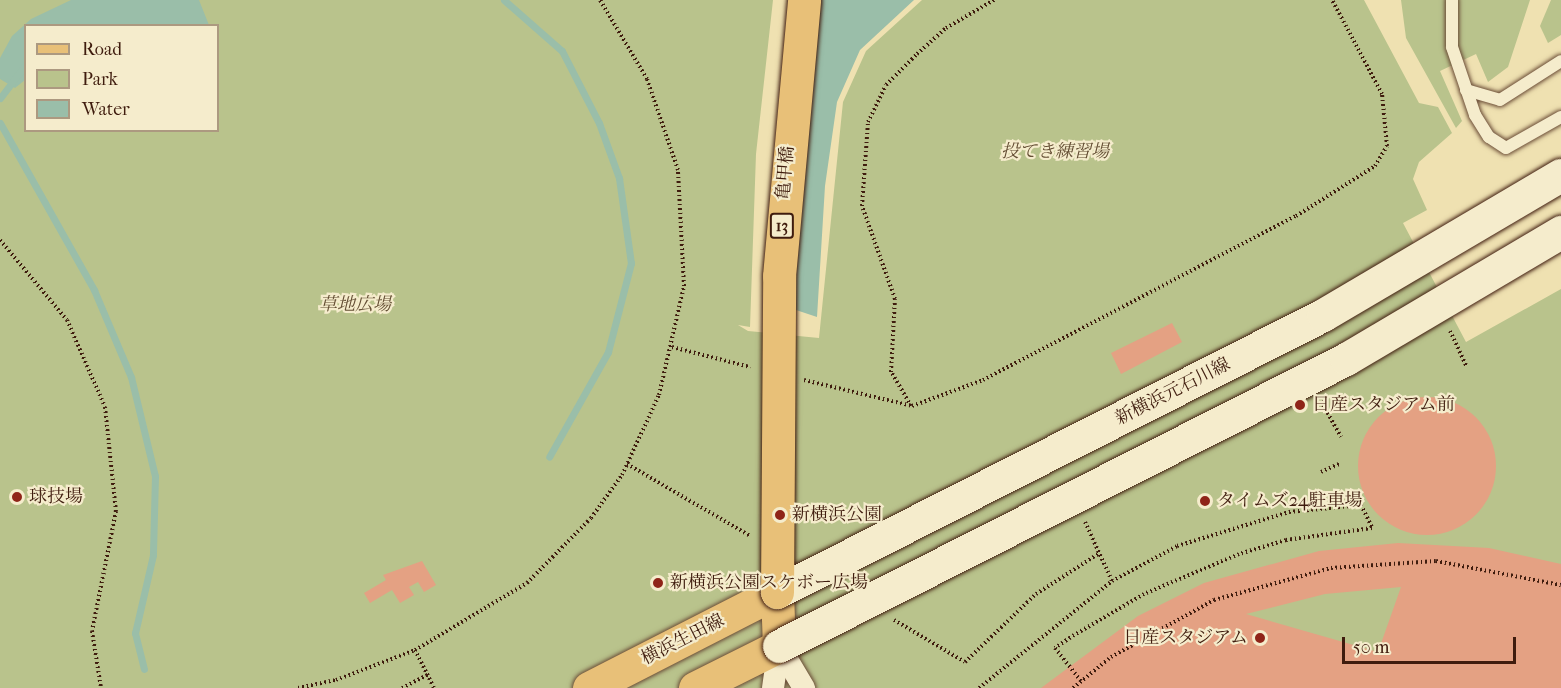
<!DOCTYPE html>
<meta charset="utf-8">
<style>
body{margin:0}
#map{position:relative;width:1561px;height:688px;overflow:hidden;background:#efe1b1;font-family:"IM FELL French Canon","Noto Serif JP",serif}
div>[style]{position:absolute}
.green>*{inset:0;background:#b9c38c}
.water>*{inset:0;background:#9abea9}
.stream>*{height:7px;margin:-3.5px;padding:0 3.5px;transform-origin:3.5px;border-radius:3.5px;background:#9abea9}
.building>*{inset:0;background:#e4a183}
.round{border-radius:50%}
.path>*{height:4px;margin-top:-2px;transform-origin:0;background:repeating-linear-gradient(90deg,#3f1c0e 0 1.5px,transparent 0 4.5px)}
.roads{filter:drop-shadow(0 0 2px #6b4d37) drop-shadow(0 0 2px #6b4d37)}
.lane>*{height:12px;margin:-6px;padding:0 6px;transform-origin:6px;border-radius:6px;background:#f5eccc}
.street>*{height:22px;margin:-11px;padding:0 11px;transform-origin:11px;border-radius:11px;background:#f5eccc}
.primary>*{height:33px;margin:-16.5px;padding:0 16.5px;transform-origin:16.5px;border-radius:16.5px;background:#e8c078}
.bridges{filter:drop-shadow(0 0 2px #3f1c0e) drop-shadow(0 0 2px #3f1c0e)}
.secondary-bridge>*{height:33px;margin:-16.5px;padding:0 16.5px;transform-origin:16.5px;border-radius:16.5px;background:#f5eccc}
.primary-bridge>*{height:33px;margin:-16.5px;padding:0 16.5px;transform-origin:16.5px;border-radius:16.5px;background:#e8c078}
.dots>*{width:16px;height:16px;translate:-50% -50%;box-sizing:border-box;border:3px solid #f5eccc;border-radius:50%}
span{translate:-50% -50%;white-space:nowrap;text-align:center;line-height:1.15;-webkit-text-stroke:4.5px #f5eccc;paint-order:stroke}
.shield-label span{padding:2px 4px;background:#f5eccc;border:2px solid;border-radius:4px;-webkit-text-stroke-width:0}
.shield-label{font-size:16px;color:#3f1c0e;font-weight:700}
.park-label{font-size:18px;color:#644e34;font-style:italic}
.street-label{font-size:18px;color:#3f1c0e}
.poi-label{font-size:18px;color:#3f1c0e}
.left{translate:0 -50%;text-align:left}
.right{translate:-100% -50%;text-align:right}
.legend{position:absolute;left:24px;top:24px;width:195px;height:108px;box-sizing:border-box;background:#f5eccc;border:2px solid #ac9980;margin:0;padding:8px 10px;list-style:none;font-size:18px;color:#3f1c0e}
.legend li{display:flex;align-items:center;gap:12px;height:30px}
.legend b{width:30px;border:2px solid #ac9980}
.scale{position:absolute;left:1342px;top:637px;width:174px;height:27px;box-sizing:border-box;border:3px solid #3f1c0e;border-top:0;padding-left:8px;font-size:18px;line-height:21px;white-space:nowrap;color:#3f1c0e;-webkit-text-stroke:4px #f5eccc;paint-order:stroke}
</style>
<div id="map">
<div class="green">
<div style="clip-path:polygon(evenodd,0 0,773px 0,756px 154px,750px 327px,738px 325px,748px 331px,819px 338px,843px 102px,866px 51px,922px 0,1364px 0,1419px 103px,1438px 107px,1452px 133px,1419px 162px,1413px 179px,1427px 210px,1403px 223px,1466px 342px,1561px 289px,1561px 688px,0 688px,0 0,26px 26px,218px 26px,218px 130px,26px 130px,26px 26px)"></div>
<div style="clip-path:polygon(1401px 0,1530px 0,1508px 67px,1488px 82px,1476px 54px,1440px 71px,1462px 121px,1456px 128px,1406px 38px)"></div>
<div style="clip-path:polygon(1551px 0,1561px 0,1561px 35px,1548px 43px,1540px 26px)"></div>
</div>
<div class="water">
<div style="clip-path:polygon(71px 0,199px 0,209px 25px,26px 26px,25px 80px,15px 88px,0 79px,0 58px,12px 36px,31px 19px)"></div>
<div style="clip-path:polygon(819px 0,914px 0,860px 50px,837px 102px,825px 186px,817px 317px,793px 309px,798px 185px)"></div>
</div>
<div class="stream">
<div style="left:504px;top:0;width:77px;rotate:41.3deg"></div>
<div style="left:562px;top:51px;width:81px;rotate:62.8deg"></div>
<div style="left:599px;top:123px;width:59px;rotate:70deg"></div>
<div style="left:619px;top:178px;width:86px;rotate:82deg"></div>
<div style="left:631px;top:263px;width:92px;rotate:104.5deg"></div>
<div style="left:608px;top:352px;width:120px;rotate:119.3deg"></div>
<div style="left:0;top:98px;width:43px;rotate:-52.6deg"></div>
<div style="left:0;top:123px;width:192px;rotate:60.6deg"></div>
<div style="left:94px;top:290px;width:95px;rotate:67deg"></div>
<div style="left:131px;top:377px;width:102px;rotate:76.4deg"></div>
<div style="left:155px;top:476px;width:79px;rotate:91.5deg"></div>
<div style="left:153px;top:555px;width:80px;rotate:103deg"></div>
<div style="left:135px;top:633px;width:37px;rotate:76deg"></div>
</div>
<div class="building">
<div style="clip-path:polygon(1172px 323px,1182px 342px,1121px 374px,1111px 353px)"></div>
<div class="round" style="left:1358px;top:397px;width:138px;height:138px"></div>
<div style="clip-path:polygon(evenodd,1398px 543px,1489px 548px,1561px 564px,1561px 688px,1041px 688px,1138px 616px,1204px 583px,1319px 551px,1398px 543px,1401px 587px,1378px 652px,1246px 614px,1325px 594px,1401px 587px)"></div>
<div style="clip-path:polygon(422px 561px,436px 585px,424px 592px,418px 582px,409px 587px,414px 595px,400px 603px,392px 590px,370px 603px,364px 593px,386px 580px,383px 575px)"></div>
</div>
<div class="path">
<div style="left:0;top:240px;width:104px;rotate:50.1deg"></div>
<div style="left:67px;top:320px;width:95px;rotate:66.4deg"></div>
<div style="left:105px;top:407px;width:105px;rotate:84deg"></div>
<div style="left:116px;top:511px;width:122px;rotate:101.3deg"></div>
<div style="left:92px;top:631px;width:58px;rotate:81deg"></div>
<div style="left:1450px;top:331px;width:38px;rotate:65deg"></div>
<div style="left:672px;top:347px;width:81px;rotate:14.4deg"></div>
<div style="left:804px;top:380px;width:111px;rotate:13.5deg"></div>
<div style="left:912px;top:406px;width:76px;rotate:-20.1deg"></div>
<div style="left:983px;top:380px;width:353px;rotate:-27.7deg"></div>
<div style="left:1296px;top:216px;width:93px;rotate:-32.3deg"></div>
<div style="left:1375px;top:166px;width:23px;rotate:-59deg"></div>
<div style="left:1387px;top:146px;width:52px;rotate:-95.5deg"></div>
<div style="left:1382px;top:94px;width:106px;rotate:-118deg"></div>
<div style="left:1321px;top:401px;width:41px;rotate:60.9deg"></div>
<div style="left:911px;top:406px;width:39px;rotate:-120deg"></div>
<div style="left:891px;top:372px;width:73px;rotate:-86.9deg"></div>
<div style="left:895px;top:299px;width:99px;rotate:-109.5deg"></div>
<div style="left:862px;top:206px;width:84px;rotate:-85.9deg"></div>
<div style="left:868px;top:122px;width:41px;rotate:-64.1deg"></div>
<div style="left:886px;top:85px;width:44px;rotate:-45deg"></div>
<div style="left:917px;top:54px;width:39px;rotate:-42deg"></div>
<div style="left:946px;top:28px;width:56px;rotate:-30.3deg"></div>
<div style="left:627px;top:464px;width:143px;rotate:30.3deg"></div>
<div style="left:1321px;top:472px;width:20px;rotate:-24deg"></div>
<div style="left:1085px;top:522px;width:65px;rotate:65.4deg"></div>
<div style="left:894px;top:620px;width:82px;rotate:30.6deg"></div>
<div style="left:965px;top:662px;width:98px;rotate:-43.8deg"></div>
<div style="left:1036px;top:594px;width:74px;rotate:-32.8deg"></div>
<div style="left:415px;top:650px;width:42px;rotate:63.4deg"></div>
<div style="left:298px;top:688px;width:39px;rotate:-12deg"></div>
<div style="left:336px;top:680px;width:85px;rotate:-20.8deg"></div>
<div style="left:415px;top:650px;width:131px;rotate:-30.9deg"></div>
<div style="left:527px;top:583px;width:91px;rotate:-45.4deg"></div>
<div style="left:591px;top:518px;width:53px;rotate:-54.2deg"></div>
<div style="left:622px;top:475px;width:88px;rotate:-65.2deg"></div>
<div style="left:659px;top:395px;width:112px;rotate:-77.1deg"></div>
<div style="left:684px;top:286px;width:116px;rotate:-93deg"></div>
<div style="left:678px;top:170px;width:96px;rotate:-108.8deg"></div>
<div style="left:647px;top:79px;width:92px;rotate:-120.7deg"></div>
<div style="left:402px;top:688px;width:29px;rotate:-27deg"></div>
<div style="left:979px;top:688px;width:171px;rotate:-38.8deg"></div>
<div style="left:1112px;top:581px;width:74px;rotate:-28.3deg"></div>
<div style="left:1177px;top:546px;width:117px;rotate:-16.9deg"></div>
<div style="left:1289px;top:512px;width:72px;rotate:-5.6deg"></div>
<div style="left:1361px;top:505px;width:25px;rotate:64deg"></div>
<div style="left:1372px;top:528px;width:87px;rotate:172.1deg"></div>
<div style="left:1286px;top:540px;width:49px;rotate:163.4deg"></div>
<div style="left:1239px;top:554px;width:103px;rotate:157.2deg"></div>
<div style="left:1144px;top:594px;width:81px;rotate:149.6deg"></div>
<div style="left:1074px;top:635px;width:23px;rotate:146deg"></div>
<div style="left:1055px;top:648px;width:42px;rotate:51.8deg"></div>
<div style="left:1073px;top:688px;width:49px;rotate:-39.2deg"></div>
<div style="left:1111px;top:657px;width:118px;rotate:-29deg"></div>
<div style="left:1214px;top:600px;width:121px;rotate:-15.3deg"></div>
<div style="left:1331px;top:568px;width:105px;rotate:-3.8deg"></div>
<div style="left:1436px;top:561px;width:127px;rotate:10.9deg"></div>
</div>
<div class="roads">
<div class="lane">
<div style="left:1452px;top:0;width:47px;rotate:90deg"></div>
<div style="left:1452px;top:47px;width:72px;rotate:71.3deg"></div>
<div style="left:1475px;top:115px;width:26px;rotate:58deg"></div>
<div style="left:1489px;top:137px;width:20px;rotate:33deg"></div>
<div style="left:1506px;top:148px;width:63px;rotate:-29.4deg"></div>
<div style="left:1466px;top:90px;width:35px;rotate:16deg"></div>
<div style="left:1500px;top:100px;width:72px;rotate:-32.6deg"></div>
</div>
<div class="street">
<div style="left:779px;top:646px;width:49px;rotate:59.2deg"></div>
<div style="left:773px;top:688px;width:42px;rotate:-81.9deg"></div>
</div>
<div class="primary">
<div style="left:589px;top:688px;width:211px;rotate:-27.1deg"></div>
<div style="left:777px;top:592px;width:54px;rotate:87.9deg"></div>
<div style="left:779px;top:646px;width:94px;rotate:153.4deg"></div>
</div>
</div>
<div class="bridges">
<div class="secondary-bridge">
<div style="left:777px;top:592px;width:612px;rotate:-26.9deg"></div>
<div style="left:1323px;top:315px;width:276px;rotate:-30.5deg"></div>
<div style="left:779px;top:646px;width:635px;rotate:-26.85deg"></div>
<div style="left:1346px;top:359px;width:250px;rotate:-30.6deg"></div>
</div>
<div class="primary-bridge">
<div style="left:777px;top:592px;width:316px;rotate:-89.6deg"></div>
<div style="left:779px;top:276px;width:277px;rotate:-84.8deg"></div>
</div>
</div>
<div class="dots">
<div style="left:1300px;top:405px;background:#8f2418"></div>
<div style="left:17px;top:497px;background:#8f2418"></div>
<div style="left:1205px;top:501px;background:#8f2418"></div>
<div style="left:780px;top:515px;background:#8f2418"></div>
<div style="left:658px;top:583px;background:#8f2418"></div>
<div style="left:1260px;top:638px;background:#8f2418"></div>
</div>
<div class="shield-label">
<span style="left:782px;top:226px">13</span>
</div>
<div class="park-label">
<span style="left:1055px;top:152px">投てき練習場</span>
<span style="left:355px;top:305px">草地広場</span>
</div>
<div class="street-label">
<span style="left:786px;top:173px;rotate:-85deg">亀甲橋</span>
<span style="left:1173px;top:392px;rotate:-27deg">新横浜元石川線</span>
<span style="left:683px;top:640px;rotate:-27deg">横浜生田線</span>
</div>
<div class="poi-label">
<span class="left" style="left:1312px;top:405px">日産スタジアム前</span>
<span class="left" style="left:29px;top:497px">球技場</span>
<span class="left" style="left:1217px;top:501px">タイムズ24駐車場</span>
<span class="left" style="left:792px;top:515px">新横浜公園</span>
<span class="left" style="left:670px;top:583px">新横浜公園スケボー広場</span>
<span class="right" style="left:1248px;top:638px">日産スタジアム</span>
</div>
<ul class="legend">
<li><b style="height:8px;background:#e8c078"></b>Road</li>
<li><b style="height:16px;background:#b9c38c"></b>Park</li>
<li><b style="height:16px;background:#9abea9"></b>Water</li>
</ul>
<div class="scale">50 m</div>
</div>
